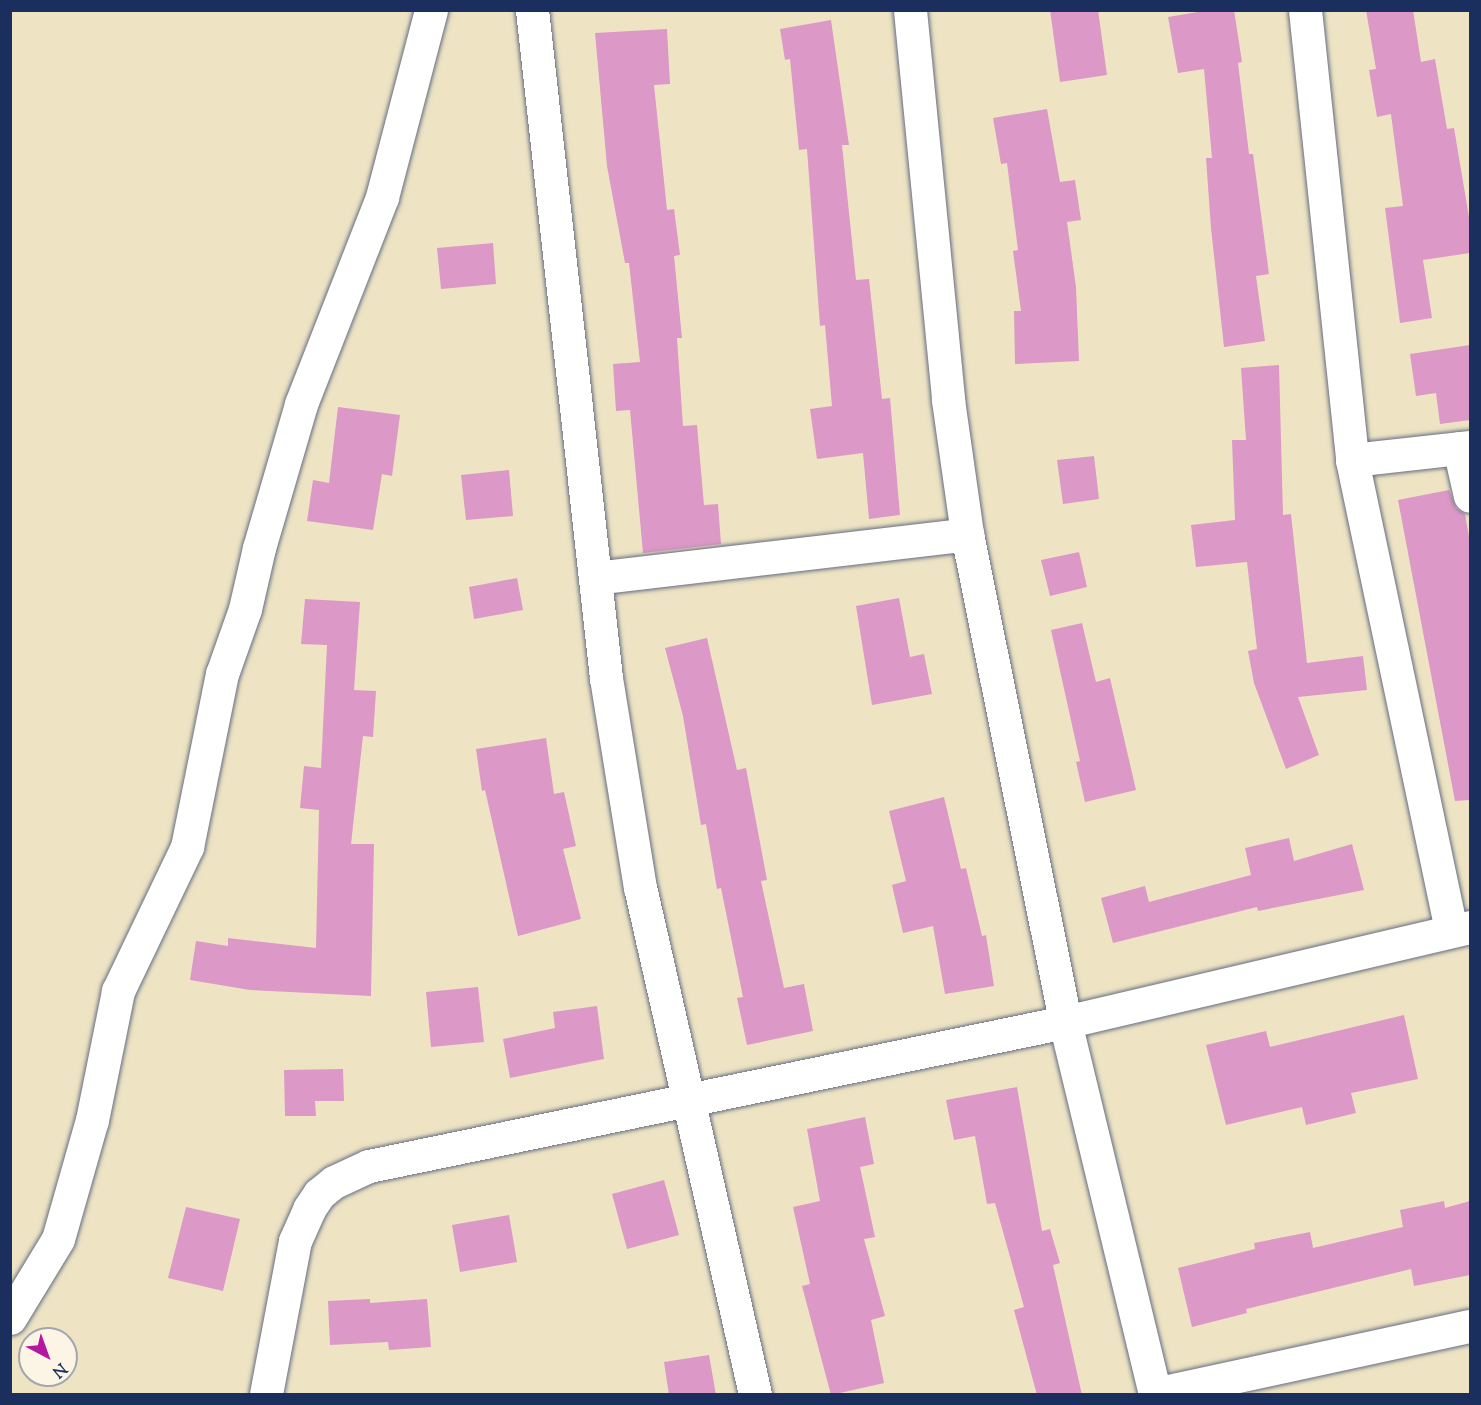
<!DOCTYPE html>
<style>
body{margin:0}
#map{position:relative;width:1481px;height:1405px;overflow:hidden;background:#eee4c4;font-family:"Sorts Mill Goudy",serif}
div>[style]{position:absolute}
.building>*{inset:0;background:#dc98c6}
.roads{filter:drop-shadow(0 0 2px #656e82) drop-shadow(0 0 2px #656e82)}
.minor>*{height:33px;margin:-16.5px;padding:0 16.5px;transform-origin:16.5px;border-radius:16.5px;background:#fff}
span{translate:-50% -50%;white-space:nowrap;text-align:center;line-height:1.15;-webkit-text-stroke:6px #fcf5e5;paint-order:stroke}
.frame{position:absolute;inset:0;border:12px solid #1b2f5e;pointer-events:none}
.north{position:absolute;left:18px;top:1327px;width:60px;height:60px;box-sizing:border-box;background:#fcf5e5;border:2px solid #a2a6af;border-radius:50%;rotate:139deg;font-size:16px;font-weight:700;line-height:24px;text-align:center;color:#1b2f5e}
.north::after{content:'';display:block;margin:auto;width:21px;height:27px;background:#b5179e;clip-path:polygon(50% 0,100% 100%,50% 72%,0 100%)}
</style>
<div id="map">
<div class="building">
<div style="clip-path:polygon(1050px 10px,1098px 10px,1107px 75px,1060px 82px)"></div>
<div style="clip-path:polygon(1210px 10px,1234px 10px,1242px 62px,1238px 63px,1249px 154px,1253px 154px,1269px 274px,1256px 276px,1265px 341px,1224px 347px,1211px 228px,1206px 158px,1212px 158px,1204px 69px,1178px 73px,1168px 17px)"></div>
<div style="clip-path:polygon(1366px 10px,1413px 10px,1421px 62px,1435px 59px,1447px 129px,1454px 128px,1470px 223px,1470px 253px,1423px 260px,1432px 318px,1400px 323px,1385px 208px,1403px 206px,1391px 114px,1377px 117px,1369px 70px,1376px 69px)"></div>
<div style="clip-path:polygon(831px 20px,849px 145px,842px 145px,856px 280px,869px 279px,882px 399px,890px 398px,900px 515px,869px 519px,863px 453px,817px 459px,810px 409px,832px 406px,825px 325px,820px 326px,807px 149px,799px 150px,790px 59px,785px 60px,780px 29px)"></div>
<div style="clip-path:polygon(667px 29px,670px 84px,654px 85px,667px 210px,674px 209px,680px 255px,674px 256px,682px 338px,677px 338px,683px 426px,697px 425px,704px 505px,718px 504px,721px 544px,643px 553px,630px 410px,616px 411px,613px 364px,640px 362px,629px 263px,625px 263px,607px 166px,595px 33px)"></div>
<div style="clip-path:polygon(1047px 109px,1060px 182px,1075px 180px,1081px 220px,1067px 222px,1076px 287px,1079px 361px,1015px 364px,1014px 311px,1021px 311px,1013px 251px,1018px 250px,1007px 163px,1001px 164px,993px 118px)"></div>
<div style="clip-path:polygon(493px 243px,496px 284px,441px 289px,437px 248px)"></div>
<div style="clip-path:polygon(1470px 345px,1470px 420px,1440px 424px,1436px 393px,1416px 396px,1410px 354px)"></div>
<div style="clip-path:polygon(1279px 365px,1283px 515px,1291px 514px,1307px 663px,1363px 656px,1367px 690px,1298px 697px,1319px 755px,1286px 769px,1254px 683px,1248px 651px,1257px 649px,1247px 562px,1196px 567px,1191px 525px,1235px 520px,1232px 440px,1246px 440px,1241px 368px)"></div>
<div style="clip-path:polygon(338px 407px,400px 415px,392px 476px,382px 474px,373px 530px,307px 521px,313px 480px,329px 483px)"></div>
<div style="clip-path:polygon(1094px 456px,1099px 499px,1063px 504px,1057px 460px)"></div>
<div style="clip-path:polygon(509px 470px,513px 516px,466px 520px,461px 475px)"></div>
<div style="clip-path:polygon(1449px 490px,1456px 508px,1465px 514px,1470px 542px,1470px 800px,1455px 801px,1398px 500px)"></div>
<div style="clip-path:polygon(1079px 552px,1087px 587px,1050px 596px,1041px 560px)"></div>
<div style="clip-path:polygon(517px 578px,523px 610px,474px 619px,469px 587px)"></div>
<div style="clip-path:polygon(899px 598px,910px 657px,924px 654px,932px 694px,872px 705px,856px 606px)"></div>
<div style="clip-path:polygon(305px 599px,360px 602px,354px 690px,376px 691px,373px 737px,363px 736px,351px 844px,374px 844px,371px 996px,250px 990px,190px 980px,196px 941px,228px 946px,228px 938px,316px 948px,319px 810px,300px 808px,304px 766px,321px 768px,327px 645px,301px 644px)"></div>
<div style="clip-path:polygon(1082px 623px,1096px 682px,1110px 678px,1136px 790px,1085px 802px,1076px 762px,1080px 761px,1051px 630px)"></div>
<div style="clip-path:polygon(707px 638px,737px 770px,746px 768px,767px 880px,761px 881px,784px 988px,804px 984px,813px 1031px,747px 1045px,737px 998px,743px 997px,721px 888px,717px 889px,706px 824px,701px 825px,683px 716px,665px 648px)"></div>
<div style="clip-path:polygon(546px 738px,554px 794px,564px 792px,576px 846px,563px 849px,581px 919px,518px 936px,485px 790px,482px 791px,476px 749px)"></div>
<div style="clip-path:polygon(944px 797px,961px 869px,966px 868px,982px 936px,986px 935px,994px 986px,945px 994px,933px 926px,903px 933px,892px 885px,906px 881px,889px 811px)"></div>
<div style="clip-path:polygon(1289px 838px,1294px 861px,1352px 844px,1364px 890px,1258px 911px,1257px 907px,1113px 943px,1101px 898px,1145px 886px,1149px 902px,1251px 875px,1245px 848px)"></div>
<div style="clip-path:polygon(478px 987px,484px 1042px,431px 1047px,426px 992px)"></div>
<div style="clip-path:polygon(597px 1006px,604px 1059px,510px 1078px,503px 1039px,555px 1028px,553px 1012px)"></div>
<div style="clip-path:polygon(1404px 1015px,1418px 1079px,1351px 1093px,1356px 1113px,1306px 1125px,1302px 1107px,1226px 1125px,1206px 1045px,1266px 1031px,1270px 1047px)"></div>
<div style="clip-path:polygon(343px 1069px,344px 1101px,315px 1101px,316px 1116px,285px 1116px,284px 1070px)"></div>
<div style="clip-path:polygon(1017px 1087px,1042px 1231px,1050px 1229px,1060px 1263px,1053px 1265px,1082px 1395px,1037px 1395px,1014px 1310px,1024px 1307px,995px 1203px,987px 1204px,975px 1136px,954px 1140px,946px 1100px)"></div>
<div style="clip-path:polygon(865px 1117px,874px 1164px,860px 1167px,875px 1237px,864px 1239px,885px 1316px,871px 1320px,884px 1383px,831px 1395px,802px 1286px,810px 1284px,793px 1207px,820px 1201px,807px 1129px)"></div>
<div style="clip-path:polygon(664px 1180px,679px 1235px,627px 1249px,612px 1194px)"></div>
<div style="clip-path:polygon(1444px 1201px,1445px 1208px,1470px 1201px,1470px 1275px,1414px 1286px,1411px 1269px,1246px 1309px,1247px 1313px,1192px 1327px,1178px 1268px,1255px 1249px,1254px 1243px,1310px 1232px,1313px 1248px,1403px 1227px,1400px 1210px)"></div>
<div style="clip-path:polygon(186px 1207px,240px 1219px,223px 1291px,168px 1278px)"></div>
<div style="clip-path:polygon(509px 1215px,517px 1262px,460px 1272px,452px 1225px)"></div>
<div style="clip-path:polygon(370px 1299px,370px 1303px,427px 1299px,431px 1347px,389px 1350px,388px 1342px,330px 1345px,328px 1301px)"></div>
<div style="clip-path:polygon(709px 1355px,716px 1395px,669px 1395px,664px 1362px)"></div>
</div>
<div class="roads">
<div class="minor">
<div style="left:532px;top:10px;width:672px;rotate:83.68deg"></div>
<div style="left:606px;top:678px;width:212px;rotate:80.8deg"></div>
<div style="left:640px;top:887px;width:520px;rotate:77.22deg"></div>
<div style="left:910px;top:10px;width:392px;rotate:84.4deg"></div>
<div style="left:948px;top:400px;width:135px;rotate:81.9deg"></div>
<div style="left:967px;top:534px;width:498px;rotate:78.6deg"></div>
<div style="left:1065px;top:1022px;width:383px;rotate:76.4deg"></div>
<div style="left:1305px;top:10px;width:452px;rotate:84deg"></div>
<div style="left:1352px;top:460px;width:481px;rotate:78.1deg"></div>
<div style="left:1459px;top:448px;width:49px;rotate:77.1deg"></div>
<div style="left:1352px;top:460px;width:119px;rotate:-6.3deg"></div>
<div style="left:595px;top:578px;width:375px;rotate:-6.7deg"></div>
<div style="left:10px;top:1318px;width:92px;rotate:-58.7deg"></div>
<div style="left:58px;top:1239px;width:124px;rotate:-74.1deg"></div>
<div style="left:92px;top:1120px;width:132px;rotate:-78.6deg"></div>
<div style="left:118px;top:991px;width:160px;rotate:-64.4deg"></div>
<div style="left:187px;top:847px;width:177px;rotate:-78.6deg"></div>
<div style="left:222px;top:674px;width:69px;rotate:-70.5deg"></div>
<div style="left:245px;top:609px;width:63px;rotate:-77.1deg"></div>
<div style="left:259px;top:548px;width:150px;rotate:-73.7deg"></div>
<div style="left:301px;top:404px;width:222px;rotate:-68.6deg"></div>
<div style="left:382px;top:197px;width:193px;rotate:-75.3deg"></div>
<div style="left:266px;top:1394px;width:156px;rotate:-79.3deg"></div>
<div style="left:295px;top:1241px;width:35px;rotate:-66deg"></div>
<div style="left:309px;top:1209px;width:18px;rotate:-56deg"></div>
<div style="left:319px;top:1194px;width:19px;rotate:-39deg"></div>
<div style="left:334px;top:1182px;width:38px;rotate:-25deg"></div>
<div style="left:369px;top:1166px;width:711px;rotate:-11.69deg"></div>
<div style="left:1065px;top:1022px;width:416px;rotate:-13.2deg"></div>
<div style="left:1155px;top:1394px;width:322px;rotate:-12.2deg"></div>
</div>
</div>
<div class="frame"></div>
<div class="north">N</div>
</div>
